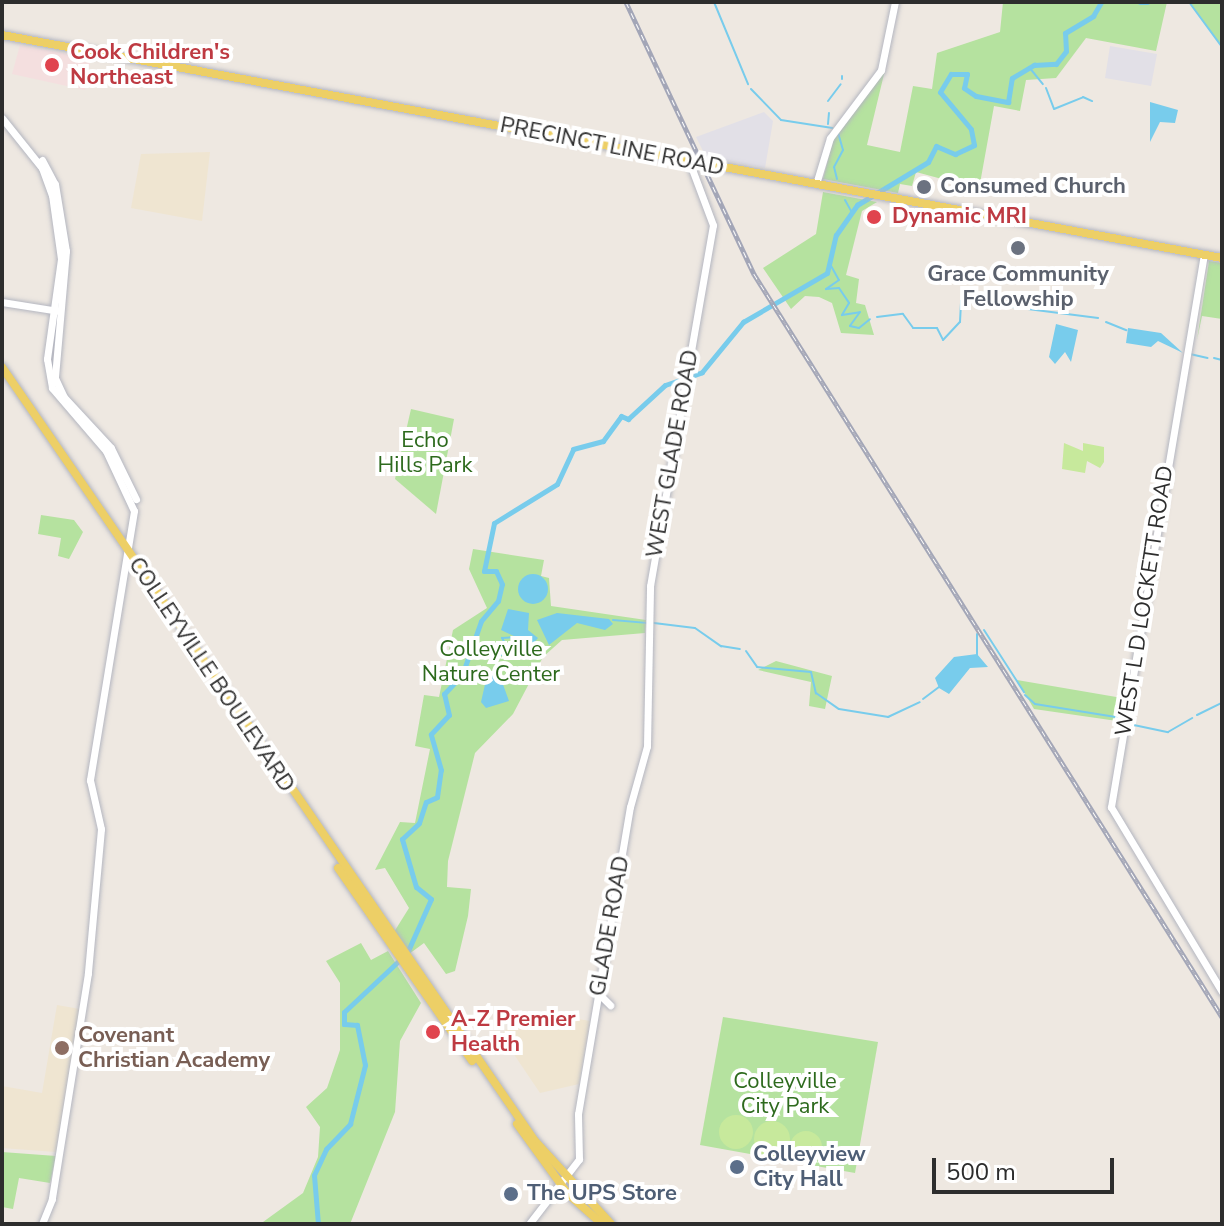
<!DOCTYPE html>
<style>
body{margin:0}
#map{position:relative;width:1224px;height:1226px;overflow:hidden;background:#eee8e1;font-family:"Nunito Sans",sans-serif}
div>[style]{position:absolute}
.industrial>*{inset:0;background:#e2e0e7}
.education>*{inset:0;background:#efe5d1}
.medical>*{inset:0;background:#f4dfdf}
.green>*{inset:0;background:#b5e29f}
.pitch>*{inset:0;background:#c7e99c}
.round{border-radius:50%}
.water>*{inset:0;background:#78ccec}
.stream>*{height:2px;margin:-1px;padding:0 1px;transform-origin:1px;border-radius:1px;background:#78ccec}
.river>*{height:5px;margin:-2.5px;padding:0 2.5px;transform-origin:2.5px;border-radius:2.5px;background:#78ccec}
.roads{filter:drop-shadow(0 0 2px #b4b6c0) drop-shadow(0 0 2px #b4b6c0)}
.secondary>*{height:7px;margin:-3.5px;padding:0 3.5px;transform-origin:3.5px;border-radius:3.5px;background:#fff}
.primary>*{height:8px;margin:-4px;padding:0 4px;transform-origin:4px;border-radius:4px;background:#edcf66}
.rail>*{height:5px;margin-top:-2.5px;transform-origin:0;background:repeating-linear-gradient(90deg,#fff 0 6px,#a3a6b7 0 12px);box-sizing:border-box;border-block:2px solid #a3a6b7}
.dots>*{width:22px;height:22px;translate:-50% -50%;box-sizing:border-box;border:4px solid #fff;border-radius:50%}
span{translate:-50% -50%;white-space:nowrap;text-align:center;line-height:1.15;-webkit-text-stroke:8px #fff;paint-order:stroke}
.health-label{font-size:22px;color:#be3a42;font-weight:700}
.left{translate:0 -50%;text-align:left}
.street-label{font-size:22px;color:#2d2d2d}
.worship-label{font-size:22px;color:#5b616d;font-weight:700}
.park-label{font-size:22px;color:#2d6a1d}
.education-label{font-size:22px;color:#785e54;font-weight:700}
.service-label{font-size:22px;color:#4e5e75;font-weight:700}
.frame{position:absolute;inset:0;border:4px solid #2d2d2d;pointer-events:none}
.scale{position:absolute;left:932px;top:1158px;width:182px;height:36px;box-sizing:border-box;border:4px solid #2d2d2d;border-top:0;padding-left:10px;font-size:24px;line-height:28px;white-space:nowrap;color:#2d2d2d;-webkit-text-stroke:6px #fff;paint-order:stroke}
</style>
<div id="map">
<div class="industrial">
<div style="clip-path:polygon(1110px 46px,1157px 54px,1151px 86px,1105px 78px)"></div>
<div style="clip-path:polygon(764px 112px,773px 121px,765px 168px,706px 157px,696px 137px)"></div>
</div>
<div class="education">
<div style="clip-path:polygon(210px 152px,202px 221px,131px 208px,141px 154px)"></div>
<div style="clip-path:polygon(57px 1005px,80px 1009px,56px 1152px,2px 1148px,2px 1086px,42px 1093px)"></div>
<div style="clip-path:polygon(543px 1013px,590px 1021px,579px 1084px,540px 1093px,501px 1035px,513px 1023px)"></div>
</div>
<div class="medical">
<div style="clip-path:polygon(20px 45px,91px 58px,85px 90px,12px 74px)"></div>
</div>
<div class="green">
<div style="clip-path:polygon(1003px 2px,1167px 2px,1156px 51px,1086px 38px,1056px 78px,1026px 80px,1020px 111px,994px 106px,979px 189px,916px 172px,912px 186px,900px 184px,898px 193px,823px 179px,833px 141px,885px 70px,867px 145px,900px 152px,913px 86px,932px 89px,937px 53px,1000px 32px)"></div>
<div style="clip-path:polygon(1189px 2px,1222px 2px,1222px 47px)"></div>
<div style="clip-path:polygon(823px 192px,877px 202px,862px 211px,846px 275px,859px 279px,856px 303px,865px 305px,874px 335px,841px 333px,832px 303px,819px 297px,805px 296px,791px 309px,763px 268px,816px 234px)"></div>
<div style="clip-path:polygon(1209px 261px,1222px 263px,1222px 319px,1202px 316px,1197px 340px)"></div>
<div style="clip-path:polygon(411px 409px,454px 419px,436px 514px,395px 479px)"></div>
<div style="clip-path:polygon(41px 515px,74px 520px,83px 532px,69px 559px,58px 556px,61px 538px,38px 534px)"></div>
<div style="clip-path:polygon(473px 549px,544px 560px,541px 576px,549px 578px,551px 606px,646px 620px,645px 633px,562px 640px,543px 657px,513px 714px,475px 753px,448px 861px,447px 887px,471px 889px,468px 916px,455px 971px,446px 974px,424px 943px,409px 954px,394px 932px,409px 908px,385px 868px,375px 870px,400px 822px,415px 823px,430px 749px,415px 746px,424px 695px,439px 697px,453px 630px,487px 608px,469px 569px)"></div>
<div style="clip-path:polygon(776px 661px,832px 676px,825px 709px,809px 706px,811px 682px,758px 670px)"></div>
<div style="clip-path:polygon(1017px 680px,1128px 699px,1124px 722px,1034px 709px)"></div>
<div style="clip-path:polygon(361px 943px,371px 960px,388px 951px,421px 1003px,400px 1041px,395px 1112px,350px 1224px,216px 1224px,263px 1222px,303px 1193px,318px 1157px,320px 1127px,306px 1107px,327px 1088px,340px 1050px,340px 983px,326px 961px)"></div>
<div style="clip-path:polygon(723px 1017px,878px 1042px,855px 1173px,700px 1145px)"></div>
<div style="clip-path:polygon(2px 1152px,56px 1156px,50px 1183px,19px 1178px,13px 1209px,2px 1207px)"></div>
</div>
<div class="pitch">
<div style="clip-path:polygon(1064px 443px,1083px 451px,1083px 443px,1104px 447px,1104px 462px,1100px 468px,1087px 461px,1085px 473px,1062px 469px)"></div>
<div class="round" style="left:719px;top:1115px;width:34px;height:34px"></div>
<div class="round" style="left:754px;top:1121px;width:36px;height:36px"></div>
<div class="round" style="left:790px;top:1131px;width:32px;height:32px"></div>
</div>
<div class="water">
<div style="clip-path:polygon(1150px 102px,1178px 110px,1175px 123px,1160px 122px,1150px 142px)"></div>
<div style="clip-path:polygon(1056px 324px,1078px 330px,1071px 362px,1065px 352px,1055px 364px,1049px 357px)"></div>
<div style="clip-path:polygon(1128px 328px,1161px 333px,1183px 353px,1158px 341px,1151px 347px,1126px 343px)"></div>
<div class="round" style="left:518px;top:574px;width:30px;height:30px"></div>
<div style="clip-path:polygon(508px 609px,529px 613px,528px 630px,538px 638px,520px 659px,513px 657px,520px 639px,501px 630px)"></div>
<div style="clip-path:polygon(557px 613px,609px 619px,613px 624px,605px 630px,577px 623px,549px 645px,537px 620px)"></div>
<div style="clip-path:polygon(977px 654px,988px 667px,970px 668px,949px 694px,939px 688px,935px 678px,954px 657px)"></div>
<div style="clip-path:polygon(497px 668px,509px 701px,486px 708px,481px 702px,486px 680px)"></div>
</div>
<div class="stream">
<div style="left:714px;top:2px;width:89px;rotate:67.5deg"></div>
<div style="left:1189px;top:2px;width:56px;rotate:53.7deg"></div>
<div style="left:1029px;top:67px;width:22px;rotate:51deg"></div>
<div style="left:842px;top:76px;width:3px;rotate:90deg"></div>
<div style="left:1046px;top:88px;width:22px;rotate:69deg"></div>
<div style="left:1054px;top:109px;width:31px;rotate:-22deg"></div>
<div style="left:1083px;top:97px;width:10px;rotate:24deg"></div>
<div style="left:751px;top:89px;width:43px;rotate:45.9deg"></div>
<div style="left:781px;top:120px;width:52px;rotate:8.9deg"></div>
<div style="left:828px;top:101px;width:21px;rotate:-53deg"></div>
<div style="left:828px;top:124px;width:11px;rotate:-85deg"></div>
<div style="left:837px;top:179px;width:12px;rotate:-104deg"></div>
<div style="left:834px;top:167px;width:19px;rotate:-62deg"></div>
<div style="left:843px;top:150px;width:18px;rotate:-106deg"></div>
<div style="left:845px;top:200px;width:13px;rotate:61deg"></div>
<div style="left:830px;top:264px;width:18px;rotate:61deg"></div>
<div style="left:839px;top:280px;width:16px;rotate:145deg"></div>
<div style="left:826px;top:289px;width:13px;rotate:-4deg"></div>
<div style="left:839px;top:288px;width:18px;rotate:56deg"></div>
<div style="left:849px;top:303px;width:14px;rotate:120deg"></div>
<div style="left:842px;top:315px;width:18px;rotate:-9deg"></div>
<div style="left:860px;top:312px;width:17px;rotate:126deg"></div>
<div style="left:850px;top:326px;width:9px;rotate:13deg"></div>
<div style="left:859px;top:328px;width:14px;rotate:-39deg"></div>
<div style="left:989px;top:304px;width:110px;rotate:7.3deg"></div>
<div style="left:877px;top:317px;width:26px;rotate:-7deg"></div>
<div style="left:903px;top:314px;width:17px;rotate:54deg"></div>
<div style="left:913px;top:328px;width:24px"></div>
<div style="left:937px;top:328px;width:13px;rotate:63deg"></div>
<div style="left:943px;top:340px;width:25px;rotate:-47deg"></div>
<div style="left:960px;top:322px;width:21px;rotate:-87deg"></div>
<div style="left:961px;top:301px;width:20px;rotate:6deg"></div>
<div style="left:1106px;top:322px;width:22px;rotate:22deg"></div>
<div style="left:1190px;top:354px;width:18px;rotate:13deg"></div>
<div style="left:1214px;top:358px;width:8px;rotate:14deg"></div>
<div style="left:613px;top:620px;width:33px;rotate:5deg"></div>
<div style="left:654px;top:623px;width:41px;rotate:7deg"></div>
<div style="left:695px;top:628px;width:32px;rotate:35deg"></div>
<div style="left:721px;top:646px;width:19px;rotate:9deg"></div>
<div style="left:984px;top:630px;width:74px;rotate:57.2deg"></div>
<div style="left:977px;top:634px;width:22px;rotate:90deg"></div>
<div style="left:476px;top:651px;width:23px;rotate:15deg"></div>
<div style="left:498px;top:657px;width:13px;rotate:-32deg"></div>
<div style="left:509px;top:650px;width:14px;rotate:-120deg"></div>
<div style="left:502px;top:638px;width:14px;rotate:-4deg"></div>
<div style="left:746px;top:651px;width:19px;rotate:55deg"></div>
<div style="left:757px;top:667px;width:54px;rotate:5.3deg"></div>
<div style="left:811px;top:672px;width:22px;rotate:77deg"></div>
<div style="left:816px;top:693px;width:28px;rotate:35deg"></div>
<div style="left:839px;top:709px;width:50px;rotate:9.3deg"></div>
<div style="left:888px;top:717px;width:35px;rotate:-25deg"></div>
<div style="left:1025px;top:695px;width:13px;rotate:42deg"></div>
<div style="left:1035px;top:704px;width:88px;rotate:9.1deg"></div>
<div style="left:923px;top:699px;width:20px;rotate:-37deg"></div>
<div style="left:1197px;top:715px;width:28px;rotate:-26deg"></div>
<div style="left:1129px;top:724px;width:40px;rotate:12deg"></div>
<div style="left:1168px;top:732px;width:28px;rotate:-30deg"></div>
</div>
<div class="river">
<div style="left:1140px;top:2px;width:7px"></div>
<div style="left:318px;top:1224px;width:49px;rotate:-94.7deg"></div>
<div style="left:314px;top:1175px;width:29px;rotate:-65deg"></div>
<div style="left:326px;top:1149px;width:35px;rotate:-46deg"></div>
<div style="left:350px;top:1124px;width:61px;rotate:-75.7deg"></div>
<div style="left:365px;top:1065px;width:41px;rotate:-101.3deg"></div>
<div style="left:357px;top:1025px;width:13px;rotate:-176deg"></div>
<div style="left:344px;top:1024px;width:12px;rotate:-90deg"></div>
<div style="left:344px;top:1012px;width:86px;rotate:-43.1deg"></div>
<div style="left:407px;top:953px;width:59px;rotate:-66deg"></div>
<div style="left:431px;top:899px;width:19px;rotate:-141deg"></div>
<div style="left:416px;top:887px;width:50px;rotate:-106.3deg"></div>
<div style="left:402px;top:839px;width:23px;rotate:-43deg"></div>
<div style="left:419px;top:823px;width:22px;rotate:-72deg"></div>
<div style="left:426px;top:802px;width:12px;rotate:-24deg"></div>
<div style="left:437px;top:797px;width:27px;rotate:-82deg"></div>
<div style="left:441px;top:770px;width:37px;rotate:-106deg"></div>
<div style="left:431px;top:734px;width:26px;rotate:-47deg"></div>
<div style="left:449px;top:715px;width:22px;rotate:-103deg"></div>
<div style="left:444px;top:694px;width:26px;rotate:-47deg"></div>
<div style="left:462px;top:675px;width:57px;rotate:-70.6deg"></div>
<div style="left:481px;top:621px;width:26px;rotate:-50deg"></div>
<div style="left:498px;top:601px;width:17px;rotate:-77deg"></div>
<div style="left:502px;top:584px;width:14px;rotate:-115deg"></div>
<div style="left:496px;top:571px;width:12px;rotate:180deg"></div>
<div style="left:484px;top:571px;width:49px;rotate:-78.2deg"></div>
<div style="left:494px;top:523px;width:74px;rotate:-31.8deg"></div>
<div style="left:557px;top:484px;width:38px;rotate:-65deg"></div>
<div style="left:573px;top:449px;width:31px;rotate:-15deg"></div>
<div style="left:603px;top:441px;width:31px;rotate:-54deg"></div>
<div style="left:621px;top:416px;width:8px;rotate:23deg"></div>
<div style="left:628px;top:419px;width:50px;rotate:-42.6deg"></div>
<div style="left:665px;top:385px;width:39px;rotate:-19deg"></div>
<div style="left:702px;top:372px;width:65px;rotate:-50.6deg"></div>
<div style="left:743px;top:322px;width:97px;rotate:-30.3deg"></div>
<div style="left:827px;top:273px;width:39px;rotate:-77deg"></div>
<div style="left:836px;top:235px;width:37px;rotate:-55deg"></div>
<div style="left:857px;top:205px;width:83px;rotate:-31.2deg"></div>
<div style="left:928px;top:162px;width:18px;rotate:-63deg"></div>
<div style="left:936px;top:146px;width:21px;rotate:23deg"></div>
<div style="left:955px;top:154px;width:21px;rotate:-25deg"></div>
<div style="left:974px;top:145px;width:16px;rotate:-101deg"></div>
<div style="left:971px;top:129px;width:48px;rotate:-130deg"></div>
<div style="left:940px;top:92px;width:21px;rotate:-59deg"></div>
<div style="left:951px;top:74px;width:16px"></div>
<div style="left:967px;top:74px;width:14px;rotate:102deg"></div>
<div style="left:964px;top:88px;width:14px;rotate:34deg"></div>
<div style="left:976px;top:96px;width:33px;rotate:11deg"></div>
<div style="left:1008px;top:102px;width:24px;rotate:-81deg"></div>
<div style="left:1012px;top:78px;width:26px;rotate:-31deg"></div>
<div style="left:1034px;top:65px;width:22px;rotate:-3deg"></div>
<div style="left:1056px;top:64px;width:16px;rotate:-52deg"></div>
<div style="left:1066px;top:51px;width:18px;rotate:-93deg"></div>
<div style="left:1065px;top:33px;width:33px;rotate:-31deg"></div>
<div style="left:1093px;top:16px;width:16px;rotate:-60deg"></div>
</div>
<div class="roads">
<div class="secondary">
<div style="left:2px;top:118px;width:64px;rotate:51.3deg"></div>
<div style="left:42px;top:168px;width:29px;rotate:70deg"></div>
<div style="left:52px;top:195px;width:65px;rotate:82deg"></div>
<div style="left:61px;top:259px;width:101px;rotate:98deg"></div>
<div style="left:47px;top:359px;width:29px;rotate:80deg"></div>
<div style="left:52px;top:388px;width:83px;rotate:49.4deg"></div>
<div style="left:106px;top:451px;width:66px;rotate:65deg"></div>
<div style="left:134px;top:511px;width:273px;rotate:99.3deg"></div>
<div style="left:90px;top:780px;width:50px;rotate:77.3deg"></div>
<div style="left:101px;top:829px;width:145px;rotate:95.2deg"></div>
<div style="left:88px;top:973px;width:229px;rotate:99.1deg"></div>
<div style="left:52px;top:1199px;width:27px;rotate:112deg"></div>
<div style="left:42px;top:160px;width:27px;rotate:62deg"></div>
<div style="left:55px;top:184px;width:68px;rotate:80.7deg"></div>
<div style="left:66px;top:251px;width:127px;rotate:95deg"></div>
<div style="left:55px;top:378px;width:21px;rotate:65deg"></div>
<div style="left:64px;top:397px;width:69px;rotate:47.3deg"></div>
<div style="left:111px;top:448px;width:57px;rotate:63.9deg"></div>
<div style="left:816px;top:184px;width:48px;rotate:-73.1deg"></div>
<div style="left:830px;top:138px;width:85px;rotate:-53.1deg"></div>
<div style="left:881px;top:70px;width:69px;rotate:-78.4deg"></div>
<div style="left:1204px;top:254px;width:561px;rotate:99.55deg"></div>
<div style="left:1111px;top:807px;width:216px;rotate:59deg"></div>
<div style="left:2px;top:302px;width:58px;rotate:9deg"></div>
<div style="left:599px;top:994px;width:16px;rotate:45deg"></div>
<div style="left:529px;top:1224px;width:82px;rotate:-52.4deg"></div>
<div style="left:579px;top:1159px;width:45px;rotate:-91.3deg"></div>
<div style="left:578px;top:1114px;width:311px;rotate:-80.4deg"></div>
<div style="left:630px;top:807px;width:63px;rotate:-74.4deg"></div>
<div style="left:647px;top:746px;width:160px;rotate:-88.9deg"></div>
<div style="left:650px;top:586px;width:366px;rotate:-80.1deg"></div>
<div style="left:713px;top:225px;width:68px;rotate:-110.6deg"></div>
</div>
<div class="primary">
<div style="left:2px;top:35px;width:1240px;rotate:10.36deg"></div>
<div style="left:2px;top:367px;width:940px;rotate:55.45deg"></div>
<div style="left:535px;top:1141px;width:113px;rotate:47.5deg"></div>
<div style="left:338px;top:868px;width:235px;rotate:55.2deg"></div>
<div style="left:517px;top:1124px;width:87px;rotate:53.9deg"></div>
<div style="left:568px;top:1194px;width:45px;rotate:41.4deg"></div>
</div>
</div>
<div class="rail">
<div style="left:626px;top:2px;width:301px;rotate:64.8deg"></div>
<div style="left:754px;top:274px;width:878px;rotate:57.79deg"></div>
</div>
<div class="dots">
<div style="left:52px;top:65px;background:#e0444e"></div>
<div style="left:924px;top:187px;background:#6b7280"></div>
<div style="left:874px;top:217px;background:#e0444e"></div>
<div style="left:1018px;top:248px;background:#6b7280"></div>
<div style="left:433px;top:1032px;background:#e0444e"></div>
<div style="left:62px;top:1048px;background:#8d6e63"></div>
<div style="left:737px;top:1167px;background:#5c6f8a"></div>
<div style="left:511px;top:1194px;background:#5c6f8a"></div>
</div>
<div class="health-label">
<span class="left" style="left:70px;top:65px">Cook Children's<br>Northeast</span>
<span class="left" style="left:892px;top:217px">Dynamic MRI</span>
<span class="left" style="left:451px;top:1032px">A-Z Premier<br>Health</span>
</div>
<div class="street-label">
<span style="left:612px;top:147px;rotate:11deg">PRECINCT LINE ROAD</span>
<span style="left:673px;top:454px;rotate:-80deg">WEST GLADE ROAD</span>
<span style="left:1145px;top:601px;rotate:-81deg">WEST L D LOCKETT ROAD</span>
<span style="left:211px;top:675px;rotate:56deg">COLLEYVILLE BOULEVARD</span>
<span style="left:610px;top:926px;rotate:-80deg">GLADE ROAD</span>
</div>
<div class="worship-label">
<span class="left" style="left:940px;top:187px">Consumed Church</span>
<span style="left:1018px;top:287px">Grace Community<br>Fellowship</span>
</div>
<div class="park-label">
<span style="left:425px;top:453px">Echo<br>Hills Park</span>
<span style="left:491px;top:662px">Colleyville<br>Nature Center</span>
<span style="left:785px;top:1094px">Colleyville<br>City Park</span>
</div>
<div class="education-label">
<span class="left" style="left:78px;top:1048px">Covenant<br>Christian Academy</span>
</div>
<div class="service-label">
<span class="left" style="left:753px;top:1167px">Colleyview<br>City Hall</span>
<span class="left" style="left:527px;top:1194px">The UPS Store</span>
</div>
<div class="frame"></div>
<div class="scale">500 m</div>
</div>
